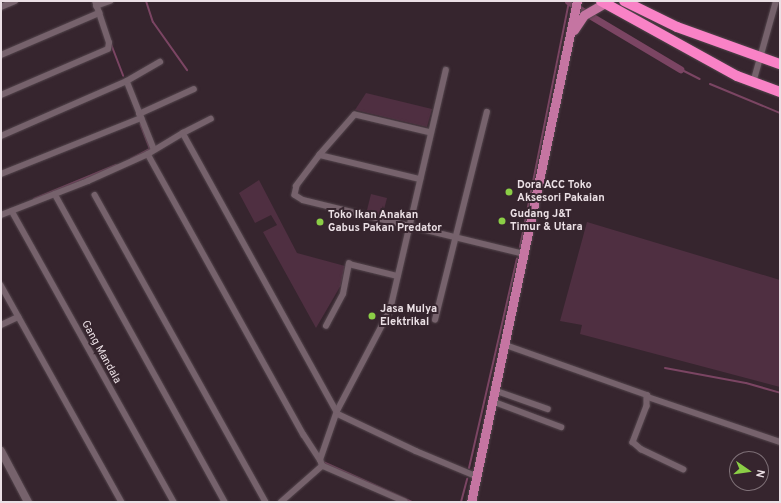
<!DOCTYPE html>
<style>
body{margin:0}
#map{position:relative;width:781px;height:503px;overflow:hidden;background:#36252e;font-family:Overpass,sans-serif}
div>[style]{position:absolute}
.green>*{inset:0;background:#4f2f41}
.stream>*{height:2px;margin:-1px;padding:0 1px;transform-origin:1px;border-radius:1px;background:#7b4563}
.canal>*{height:7px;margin:-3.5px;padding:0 3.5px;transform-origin:3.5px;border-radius:3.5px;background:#7b4563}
.roads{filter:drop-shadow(0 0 1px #53454c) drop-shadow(0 0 1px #53454c)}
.street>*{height:5.5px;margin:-2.75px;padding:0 2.75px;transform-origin:2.75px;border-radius:2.75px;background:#76626c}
.secondary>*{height:8px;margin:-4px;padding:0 4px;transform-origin:4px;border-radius:4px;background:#76626c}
.primary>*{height:9px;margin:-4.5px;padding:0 4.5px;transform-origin:4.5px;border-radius:4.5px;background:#c575a2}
.highway>*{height:10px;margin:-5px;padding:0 5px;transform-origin:5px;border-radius:5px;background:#f982c6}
.dots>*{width:11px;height:11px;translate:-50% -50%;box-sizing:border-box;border:2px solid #36252e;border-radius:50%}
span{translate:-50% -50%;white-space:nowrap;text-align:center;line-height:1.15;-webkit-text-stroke:4px #36252e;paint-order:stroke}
.poi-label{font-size:11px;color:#ebe0e5;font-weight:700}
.left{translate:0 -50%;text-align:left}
.street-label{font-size:11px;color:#ebe0e5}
.frame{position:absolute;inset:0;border:2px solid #ebe0e5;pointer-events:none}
.north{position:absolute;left:729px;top:451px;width:40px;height:40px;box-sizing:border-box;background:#36252e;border:1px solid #7e7077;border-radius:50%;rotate:103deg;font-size:11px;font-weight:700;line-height:16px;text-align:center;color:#ebe0e5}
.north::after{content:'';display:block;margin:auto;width:14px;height:18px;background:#8bce46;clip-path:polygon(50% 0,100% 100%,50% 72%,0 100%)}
</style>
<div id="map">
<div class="green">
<div style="clip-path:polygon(366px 93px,432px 109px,427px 127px,355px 110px)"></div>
<div style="clip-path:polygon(259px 180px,297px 253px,345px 266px,341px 285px,316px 328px,263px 232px,277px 225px,271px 215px,255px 223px,239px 193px)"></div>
<div style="clip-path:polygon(371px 194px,387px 198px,382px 217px,366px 214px)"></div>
<div style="clip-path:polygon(587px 222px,780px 280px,780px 387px,580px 334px,582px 325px,560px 321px)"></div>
</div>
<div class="stream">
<div style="left:146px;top:1px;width:22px;rotate:72deg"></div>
<div style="left:153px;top:22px;width:59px;rotate:54.7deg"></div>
<div style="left:111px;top:44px;width:34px;rotate:69deg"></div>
<div style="left:680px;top:69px;width:22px;rotate:27deg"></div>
<div style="left:710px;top:84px;width:76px;rotate:22.5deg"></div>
<div style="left:131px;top:159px;width:21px;rotate:-28deg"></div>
<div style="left:150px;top:149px;width:26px;rotate:-111deg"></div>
<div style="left:34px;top:199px;width:89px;rotate:-22.5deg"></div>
<div style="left:520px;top:247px;width:250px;rotate:-78.7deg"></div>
<div style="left:665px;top:368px;width:82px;rotate:10.5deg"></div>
<div style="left:746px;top:383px;width:35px;rotate:16deg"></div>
<div style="left:323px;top:462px;width:98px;rotate:24.2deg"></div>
<div style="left:469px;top:468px;width:215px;rotate:-77.1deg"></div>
<div style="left:461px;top:502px;width:24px;rotate:-75deg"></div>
</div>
<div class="canal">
<div style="left:568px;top:1px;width:18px;rotate:34deg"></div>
<div style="left:591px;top:16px;width:104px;rotate:30.8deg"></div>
</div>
<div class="roads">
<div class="street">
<div style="left:96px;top:6px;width:15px;rotate:-20deg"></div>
<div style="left:1px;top:7px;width:15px;rotate:-23deg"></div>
<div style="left:1px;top:55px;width:107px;rotate:-23.2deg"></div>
<div style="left:127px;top:81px;width:73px;rotate:68.3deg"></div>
<div style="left:753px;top:83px;width:85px;rotate:-74.3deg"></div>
<div style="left:1px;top:95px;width:116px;rotate:-23.3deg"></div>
<div style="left:108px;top:49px;width:6px;rotate:-81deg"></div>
<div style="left:109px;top:43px;width:44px;rotate:-108.4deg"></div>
<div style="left:139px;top:114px;width:60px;rotate:-24.4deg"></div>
<div style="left:183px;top:133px;width:31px;rotate:-27deg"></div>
<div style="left:431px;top:133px;width:78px;rotate:-166.7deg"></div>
<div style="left:355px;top:115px;width:53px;rotate:131.2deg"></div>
<div style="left:320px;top:155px;width:39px;rotate:127deg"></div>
<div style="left:297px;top:186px;width:9px;rotate:103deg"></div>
<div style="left:295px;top:195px;width:9px;rotate:32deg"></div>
<div style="left:303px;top:200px;width:228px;rotate:13.7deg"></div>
<div style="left:1px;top:136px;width:137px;rotate:-23.6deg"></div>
<div style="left:127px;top:81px;width:38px;rotate:-30deg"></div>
<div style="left:148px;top:154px;width:321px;rotate:61deg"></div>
<div style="left:304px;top:435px;width:30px;rotate:57deg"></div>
<div style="left:320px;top:155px;width:103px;rotate:13.5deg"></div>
<div style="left:1px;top:174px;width:151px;rotate:-21.8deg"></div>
<div style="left:55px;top:194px;width:352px;rotate:61.1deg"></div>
<div style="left:95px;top:195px;width:351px;rotate:60.9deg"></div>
<div style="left:12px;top:211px;width:333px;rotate:60.9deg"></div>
<div style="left:1px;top:215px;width:93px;rotate:-21.3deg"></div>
<div style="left:88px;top:181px;width:66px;rotate:-24.2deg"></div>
<div style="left:148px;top:154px;width:41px;rotate:-31deg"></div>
<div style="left:183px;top:133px;width:321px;rotate:61.1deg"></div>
<div style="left:338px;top:414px;width:86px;rotate:25.4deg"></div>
<div style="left:416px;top:451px;width:65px;rotate:22.6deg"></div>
<div style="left:1px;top:285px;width:248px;rotate:60.9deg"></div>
<div style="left:435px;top:320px;width:214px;rotate:-76deg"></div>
<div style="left:1px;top:325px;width:19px;rotate:-25deg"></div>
<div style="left:326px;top:326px;width:36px;rotate:-62deg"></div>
<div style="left:343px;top:294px;width:31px;rotate:-79deg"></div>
<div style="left:349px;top:264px;width:50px;rotate:13.8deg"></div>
<div style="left:503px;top:344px;width:153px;rotate:19.5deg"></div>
<div style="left:647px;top:395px;width:11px;rotate:90deg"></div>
<div style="left:647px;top:406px;width:39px;rotate:111deg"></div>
<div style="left:633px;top:442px;width:11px;rotate:41deg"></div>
<div style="left:641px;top:449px;width:47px;rotate:25.5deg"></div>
<div style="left:494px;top:390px;width:57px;rotate:19.4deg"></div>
<div style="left:648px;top:397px;width:139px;rotate:18.8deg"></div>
<div style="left:492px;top:401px;width:74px;rotate:20.6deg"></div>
<div style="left:281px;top:502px;width:55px;rotate:-41.3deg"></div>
<div style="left:405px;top:502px;width:90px;rotate:-156.6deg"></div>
<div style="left:322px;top:466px;width:6px;rotate:-108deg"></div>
<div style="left:320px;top:460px;width:52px;rotate:-70.9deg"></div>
<div style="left:337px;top:411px;width:114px;rotate:-62.3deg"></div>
<div style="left:390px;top:310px;width:246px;rotate:-76.9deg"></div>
</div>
<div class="secondary">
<div style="left:1px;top:451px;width:58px;rotate:62.1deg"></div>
</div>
<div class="primary">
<div style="left:574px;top:30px;width:18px;rotate:-56deg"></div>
<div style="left:584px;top:15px;width:24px;rotate:-30deg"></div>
<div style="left:471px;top:502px;width:512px;rotate:-78.05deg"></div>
</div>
<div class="highway">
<div style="left:601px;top:1px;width:155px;rotate:28.9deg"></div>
<div style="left:737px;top:76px;width:46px;rotate:20.4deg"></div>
<div style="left:624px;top:1px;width:59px;rotate:26.1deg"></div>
<div style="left:677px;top:27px;width:109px;rotate:19.8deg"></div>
</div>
</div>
<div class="dots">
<div style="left:509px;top:192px;background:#8bce46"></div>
<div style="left:502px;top:221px;background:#8bce46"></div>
<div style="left:320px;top:222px;background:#8bce46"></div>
<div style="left:372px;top:316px;background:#8bce46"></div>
</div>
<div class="poi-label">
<span class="left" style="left:517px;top:192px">Dora ACC Toko<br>Aksesori Pakaian</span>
<span class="left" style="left:510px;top:221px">Gudang J&amp;T<br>Timur &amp; Utara</span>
<span class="left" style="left:328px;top:222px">Toko Ikan Anakan<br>Gabus Pakan Predator</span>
<span class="left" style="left:380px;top:316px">Jasa Mulya<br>Elektrikal</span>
</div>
<div class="street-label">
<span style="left:101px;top:352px;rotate:61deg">Gang Mandala</span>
</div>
<div class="frame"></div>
<div class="north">N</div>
</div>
